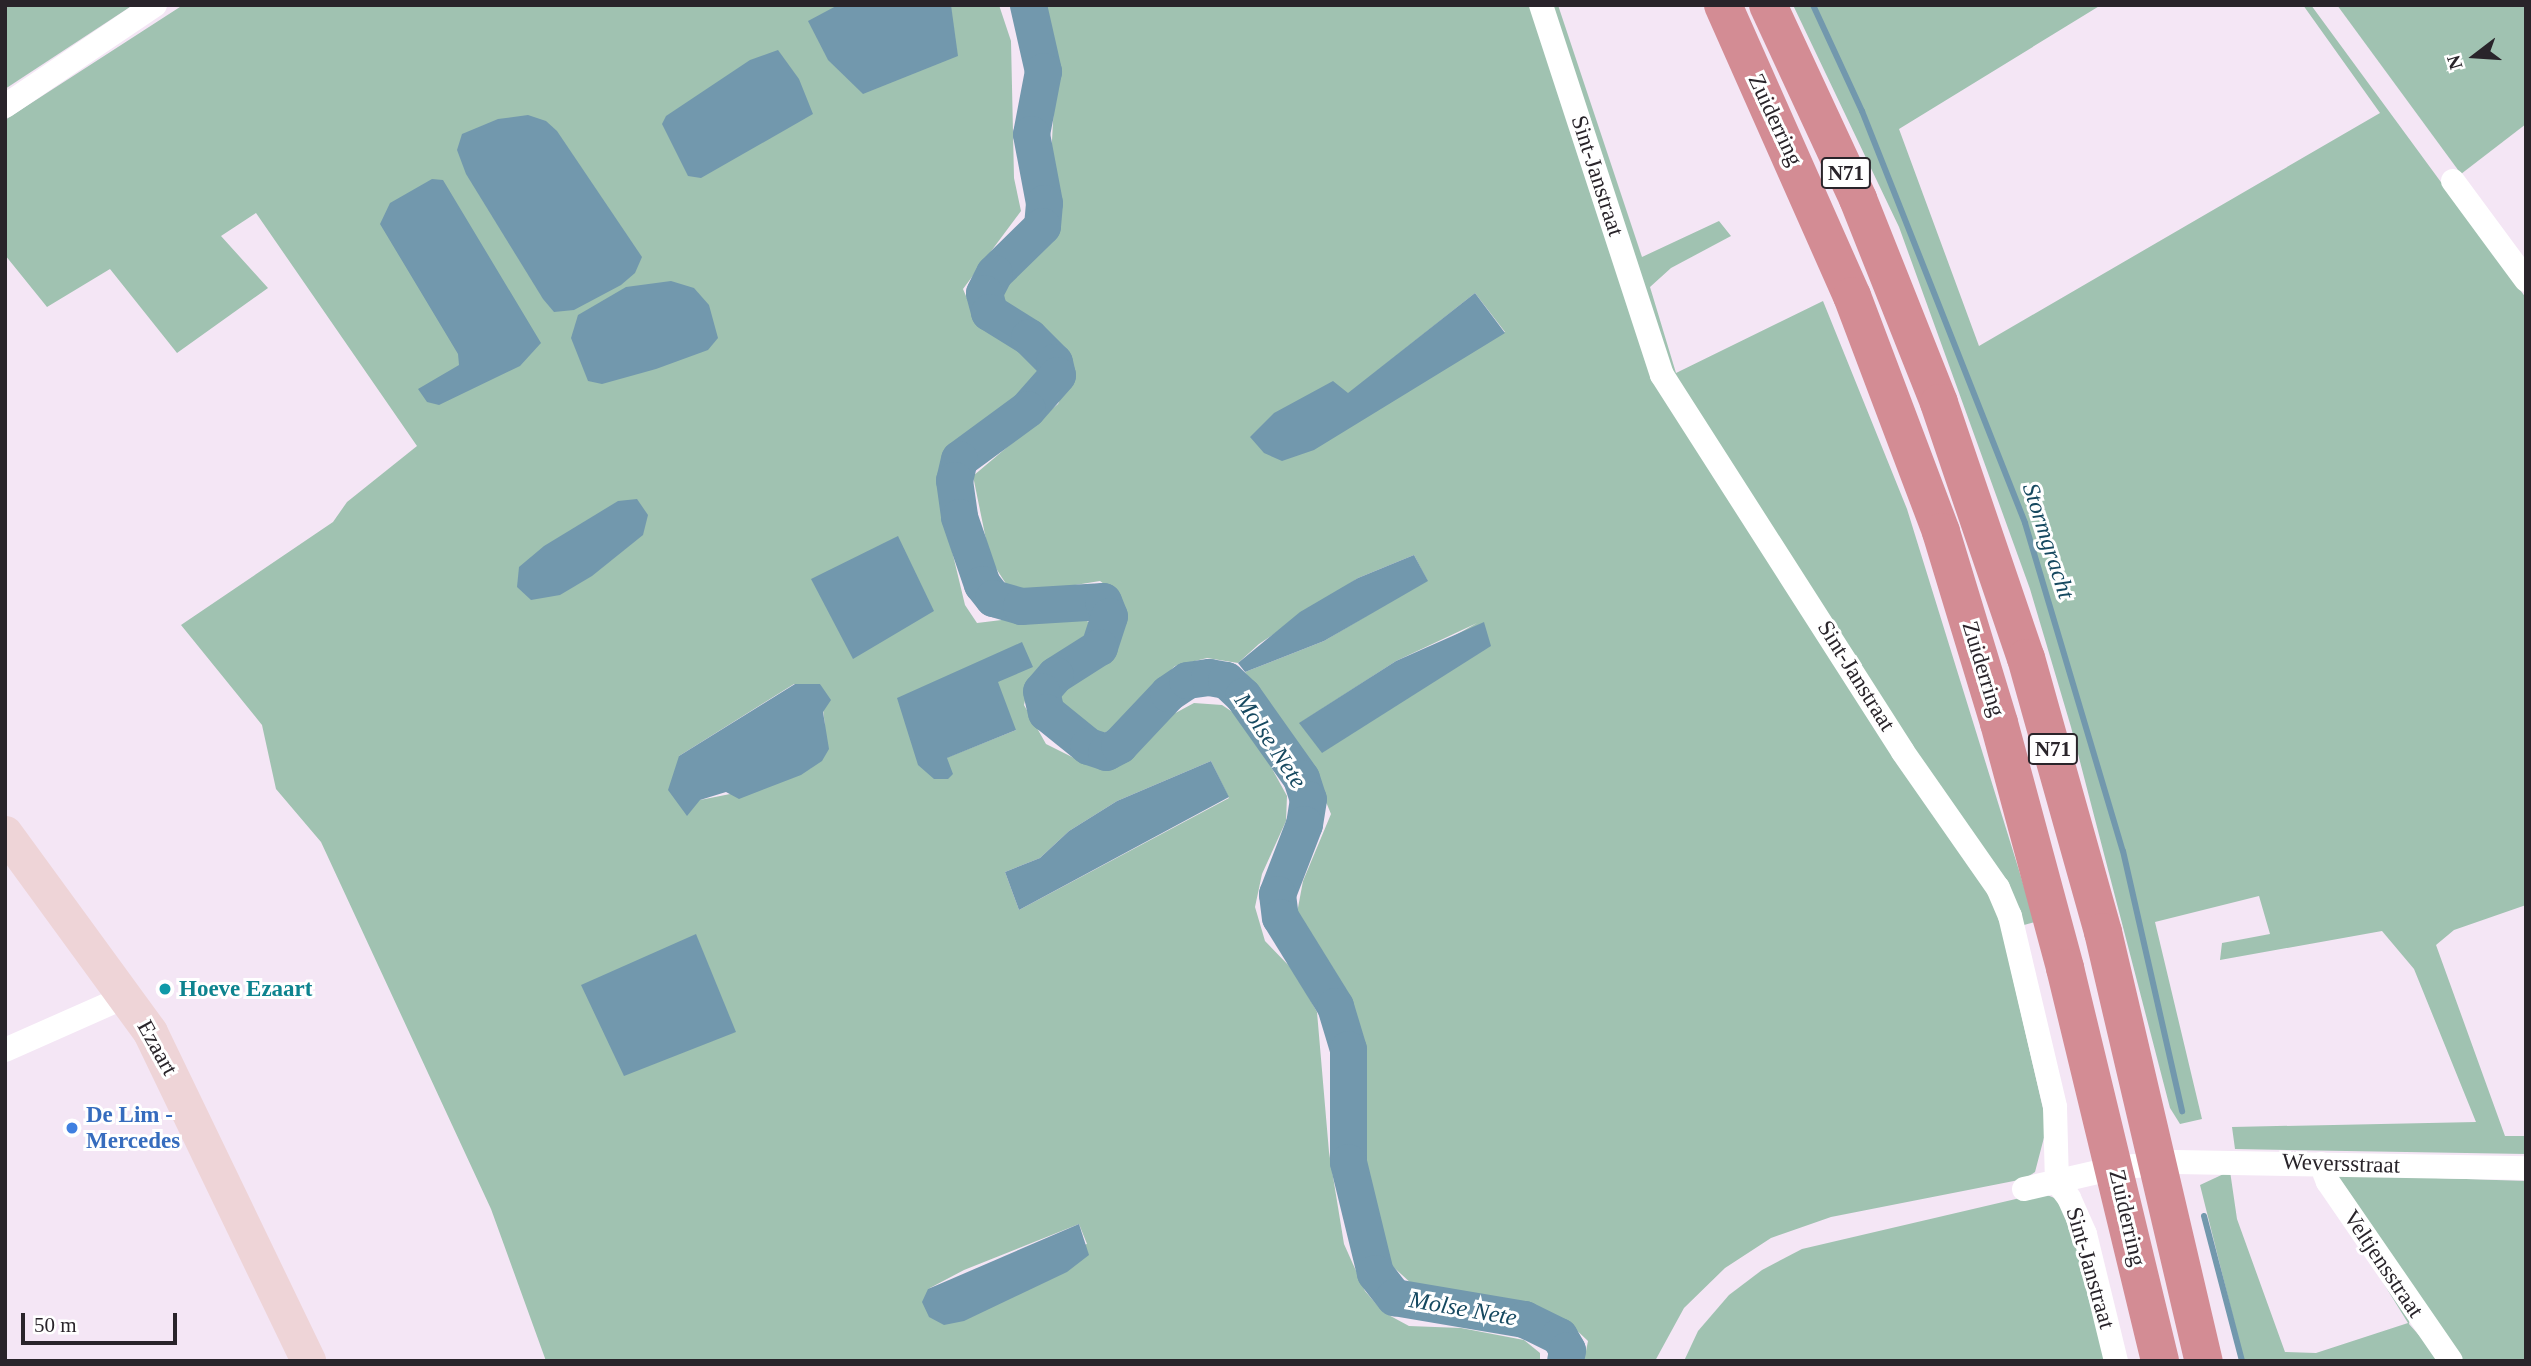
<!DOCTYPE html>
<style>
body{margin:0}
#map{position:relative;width:2531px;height:1366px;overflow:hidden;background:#f4e6f5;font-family:"Times New Roman",serif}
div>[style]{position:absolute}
.green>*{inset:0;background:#a0c2b1}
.water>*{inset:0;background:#7298ad}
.stream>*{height:6px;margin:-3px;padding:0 3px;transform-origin:3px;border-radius:3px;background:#7298ad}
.river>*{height:37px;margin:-18.5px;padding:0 18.5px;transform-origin:18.5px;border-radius:18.5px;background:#7298ad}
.minor>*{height:24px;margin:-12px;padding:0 12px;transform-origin:12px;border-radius:12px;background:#fff}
.secondary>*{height:35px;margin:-17.5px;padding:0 17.5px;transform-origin:17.5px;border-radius:17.5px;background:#eed4d7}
.trunk>*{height:38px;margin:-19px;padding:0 19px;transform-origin:19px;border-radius:19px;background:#d38c94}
.dots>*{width:19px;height:19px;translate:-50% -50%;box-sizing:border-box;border:4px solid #fff;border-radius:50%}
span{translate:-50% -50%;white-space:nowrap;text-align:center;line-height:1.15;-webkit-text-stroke:6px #fff;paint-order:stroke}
.shield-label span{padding:2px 5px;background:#fff;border:2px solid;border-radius:5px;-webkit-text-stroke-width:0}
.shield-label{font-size:21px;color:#29242a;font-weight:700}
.street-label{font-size:23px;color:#29242a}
.culture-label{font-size:23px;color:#0d838f;font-weight:700}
.left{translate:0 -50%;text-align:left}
.shop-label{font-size:23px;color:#366cbe;font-weight:700}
.water-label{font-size:24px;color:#164960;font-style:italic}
.frame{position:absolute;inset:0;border:7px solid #29242a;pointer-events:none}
.north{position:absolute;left:2440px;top:21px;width:70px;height:70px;-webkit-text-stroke:5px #fff;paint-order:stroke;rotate:253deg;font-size:19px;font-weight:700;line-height:28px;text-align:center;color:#29242a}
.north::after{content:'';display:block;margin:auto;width:24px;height:32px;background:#29242a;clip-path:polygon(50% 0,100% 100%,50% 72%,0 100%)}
.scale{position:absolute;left:21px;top:1313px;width:156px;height:32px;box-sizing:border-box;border:4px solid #29242a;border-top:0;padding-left:9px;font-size:21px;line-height:24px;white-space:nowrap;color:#29242a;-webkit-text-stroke:5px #fff;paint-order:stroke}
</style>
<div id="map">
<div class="green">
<div style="clip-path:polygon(5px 5px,133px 5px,5px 89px)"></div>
<div style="clip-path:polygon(evenodd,183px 5px,999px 5px,1011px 41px,1014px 178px,1021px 211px,963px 289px,969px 303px,1028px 351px,1045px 377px,1041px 387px,955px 443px,943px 459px,938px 481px,941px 505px,965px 605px,977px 623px,1044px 615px,1081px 617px,1093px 625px,1088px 640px,1042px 672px,1027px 691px,1024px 705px,1046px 744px,1080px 761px,1116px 768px,1168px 717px,1194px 703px,1222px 705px,1246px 721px,1287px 796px,1286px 821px,1262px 874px,1255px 907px,1265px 941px,1294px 971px,1317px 1012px,1329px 1152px,1344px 1244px,1365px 1291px,1383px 1312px,1409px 1326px,1461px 1328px,1524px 1340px,1540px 1353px,1540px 1361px,546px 1361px,491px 1209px,321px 842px,276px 789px,262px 725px,181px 625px,333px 522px,347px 502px,417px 446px,256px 213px,221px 236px,268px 288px,177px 353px,110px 269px,47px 307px,5px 255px,5px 120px,183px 5px,794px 684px,820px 684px,825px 726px,811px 768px,770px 786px,700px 800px,679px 756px,794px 684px,183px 5px,898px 698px,1016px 730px,946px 758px,947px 763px,898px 698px,183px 5px,1211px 761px,1229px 798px,1019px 910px,1005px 872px,1040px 858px,1069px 831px,1117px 801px,1211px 761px,183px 5px,1079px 1224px,1087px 1244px,928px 1289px,964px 1270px,1079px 1224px)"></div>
<div style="clip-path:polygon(evenodd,1044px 5px,1558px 5px,1642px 257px,1719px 221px,1731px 236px,1671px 268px,1650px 287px,1676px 373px,1823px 301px,1907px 509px,2035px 922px,2002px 931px,2047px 1126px,2035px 1172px,2024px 1179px,1831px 1217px,1771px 1238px,1725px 1268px,1684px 1308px,1655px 1361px,1584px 1361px,1588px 1341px,1569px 1323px,1504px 1300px,1412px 1284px,1390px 1264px,1362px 1161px,1364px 1076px,1360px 1041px,1348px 998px,1333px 968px,1308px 939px,1297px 913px,1303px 881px,1331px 814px,1312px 768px,1245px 672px,1324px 641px,1427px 580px,1414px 555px,1358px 578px,1259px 644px,1238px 663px,1207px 658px,1175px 666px,1113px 729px,1096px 736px,1060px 712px,1057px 702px,1063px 689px,1110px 656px,1123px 608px,1115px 592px,1100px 581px,1038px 591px,1010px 590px,990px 559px,973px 476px,1058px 404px,1074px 369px,1054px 341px,1022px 315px,1006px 309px,1000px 295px,1059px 225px,1061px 211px,1051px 159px,1056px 66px,1044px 5px,1475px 293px,1505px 332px,1250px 437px,1348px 394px,1475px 293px,1044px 5px,1477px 623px,1300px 723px,1396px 661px,1477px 623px)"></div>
<div style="clip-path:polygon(1793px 5px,2101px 5px,1899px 129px,1979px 346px,2380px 113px,2303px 5px,2311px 5px,2526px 298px,2526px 905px,2454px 930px,2436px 945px,2505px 1136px,2526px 1136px,2526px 1154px,2235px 1149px,2232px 1127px,2476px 1122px,2414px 969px,2382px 931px,2220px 960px,2222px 943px,2270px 934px,2259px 896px,2155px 922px,2202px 1119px,2180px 1124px,2170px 1108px,2071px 727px,2030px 589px,1899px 227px)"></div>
<div style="clip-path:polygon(2337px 5px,2526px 5px,2526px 124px,2461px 174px)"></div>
<div style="clip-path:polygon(2230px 1171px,2237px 1219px,2285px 1352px,2316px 1353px,2408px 1323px,2316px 1174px,2526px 1181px,2526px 1361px,2461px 1361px,2411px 1313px,2409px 1324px,2442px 1361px,2244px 1361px,2200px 1185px)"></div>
<div style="clip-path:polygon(2042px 1193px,2057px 1199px,2068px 1212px,2107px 1361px,1684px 1361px,1698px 1331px,1729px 1295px,1762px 1270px,1802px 1249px)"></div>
</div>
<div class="water">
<div style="clip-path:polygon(838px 5px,951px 5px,958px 56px,863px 94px,828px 60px,808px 21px)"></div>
<div style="clip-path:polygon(778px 50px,799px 79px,813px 114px,701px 178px,688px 176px,662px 124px,666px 116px,750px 60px)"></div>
<div style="clip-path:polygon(528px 115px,546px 121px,557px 131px,642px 257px,635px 273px,621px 285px,574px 310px,554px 312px,543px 299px,466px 174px,457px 150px,462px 134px,498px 119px)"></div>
<div style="clip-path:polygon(432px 179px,443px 180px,541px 343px,520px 366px,439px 405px,427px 402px,418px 389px,459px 365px,458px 354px,380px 224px,390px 203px)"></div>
<div style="clip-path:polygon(671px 281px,694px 288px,709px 305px,718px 338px,708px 350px,656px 369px,602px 384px,588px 381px,571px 338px,578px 315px,626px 287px)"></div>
<div style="clip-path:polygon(1475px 293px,1505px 333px,1314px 450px,1282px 461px,1264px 453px,1250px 437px,1274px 413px,1333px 381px,1348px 393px)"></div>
<div style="clip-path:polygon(637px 499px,648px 515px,643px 535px,592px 576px,560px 595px,531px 600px,517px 587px,519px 567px,544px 546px,618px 501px)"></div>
<div style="clip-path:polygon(898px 536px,934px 611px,853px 659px,811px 579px)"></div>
<div style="clip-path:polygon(1414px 555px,1428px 581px,1324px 641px,1245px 672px,1238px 663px,1300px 612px,1358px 578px)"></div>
<div style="clip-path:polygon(1484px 622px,1491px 646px,1322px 753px,1299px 723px,1396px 661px)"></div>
<div style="clip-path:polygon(1022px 642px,1033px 667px,998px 682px,1016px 730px,947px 758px,953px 774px,948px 779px,934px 779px,918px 765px,897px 698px)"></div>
<div style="clip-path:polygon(795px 684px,820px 684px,831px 700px,823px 712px,829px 749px,822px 761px,801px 775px,739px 799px,726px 792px,700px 800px,687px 816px,668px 790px,679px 756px)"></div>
<div style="clip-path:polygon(1211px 761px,1229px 797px,1019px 910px,1005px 872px,1040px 858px,1069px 831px,1117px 801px)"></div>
<div style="clip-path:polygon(696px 934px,736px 1032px,624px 1076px,581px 985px)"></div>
<div style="clip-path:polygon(1079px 1224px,1089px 1255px,1067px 1272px,964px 1321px,944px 1325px,929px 1317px,922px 1302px,928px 1289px)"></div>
</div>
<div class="stream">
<div style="left:1813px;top:5px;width:117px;rotate:65.2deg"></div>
<div style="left:1862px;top:111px;width:443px;rotate:68.4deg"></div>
<div style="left:2025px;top:523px;width:342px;rotate:73.4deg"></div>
<div style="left:2123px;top:851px;width:267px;rotate:77.2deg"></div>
<div style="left:2204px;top:1216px;width:150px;rotate:75.3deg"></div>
</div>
<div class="river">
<div style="left:1028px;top:5px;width:68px;rotate:77.2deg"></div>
<div style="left:1043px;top:71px;width:64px;rotate:100.8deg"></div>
<div style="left:1031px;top:134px;width:70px;rotate:79.3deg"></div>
<div style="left:1044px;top:203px;width:23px;rotate:95deg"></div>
<div style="left:1042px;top:226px;width:67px;rotate:135.6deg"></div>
<div style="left:994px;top:273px;width:22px;rotate:117deg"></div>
<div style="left:984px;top:293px;width:20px;rotate:75deg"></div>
<div style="left:989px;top:312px;width:47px;rotate:32deg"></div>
<div style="left:1029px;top:337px;width:35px;rotate:45deg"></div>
<div style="left:1054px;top:362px;width:13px;rotate:77deg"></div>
<div style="left:1057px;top:375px;width:45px;rotate:131.4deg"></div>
<div style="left:1027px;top:409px;width:84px;rotate:143.7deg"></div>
<div style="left:959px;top:459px;width:22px;rotate:103deg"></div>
<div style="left:954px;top:480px;width:37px;rotate:82deg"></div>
<div style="left:959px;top:517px;width:71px;rotate:71.1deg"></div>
<div style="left:982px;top:584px;width:18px;rotate:52deg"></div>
<div style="left:993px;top:598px;width:29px;rotate:16deg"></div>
<div style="left:1021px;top:606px;width:82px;rotate:-3.5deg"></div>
<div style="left:1103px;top:601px;width:16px;rotate:68deg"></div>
<div style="left:1109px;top:616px;width:33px;rotate:108deg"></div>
<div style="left:1099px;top:647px;width:52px;rotate:147.5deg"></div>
<div style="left:1055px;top:675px;width:21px;rotate:131deg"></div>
<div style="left:1041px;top:691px;width:22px;rotate:77deg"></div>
<div style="left:1046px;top:712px;width:54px;rotate:39deg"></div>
<div style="left:1088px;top:746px;width:19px;rotate:18deg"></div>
<div style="left:1106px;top:752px;width:15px;rotate:-28deg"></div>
<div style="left:1119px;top:745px;width:71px;rotate:-46.7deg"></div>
<div style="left:1168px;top:693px;width:23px;rotate:-34deg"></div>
<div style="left:1187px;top:680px;width:22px;rotate:-8deg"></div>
<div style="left:1209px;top:677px;width:17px;rotate:10deg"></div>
<div style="left:1226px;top:680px;width:23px;rotate:43deg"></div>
<div style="left:1243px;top:696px;width:100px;rotate:54.7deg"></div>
<div style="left:1301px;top:778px;width:22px;rotate:72deg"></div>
<div style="left:1308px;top:799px;width:25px;rotate:99deg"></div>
<div style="left:1304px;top:824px;width:75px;rotate:111.1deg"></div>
<div style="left:1277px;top:894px;width:23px;rotate:83deg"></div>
<div style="left:1280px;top:917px;width:105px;rotate:58.3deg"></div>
<div style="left:1335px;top:1006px;width:45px;rotate:73.2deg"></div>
<div style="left:1348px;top:1049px;width:113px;rotate:90deg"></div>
<div style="left:1348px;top:1162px;width:114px;rotate:76.3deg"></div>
<div style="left:1375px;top:1273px;width:31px;rotate:52deg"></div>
<div style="left:1394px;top:1297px;width:132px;rotate:9.6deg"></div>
<div style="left:1524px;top:1319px;width:39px;rotate:26deg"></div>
<div style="left:1559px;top:1336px;width:16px;rotate:60deg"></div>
<div style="left:1567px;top:1350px;width:11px;rotate:100deg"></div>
</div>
<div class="minor">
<div style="left:1541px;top:5px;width:389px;rotate:71.9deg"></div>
<div style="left:1662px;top:375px;width:447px;rotate:57.4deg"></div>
<div style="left:1903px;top:752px;width:166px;rotate:55.1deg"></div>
<div style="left:1998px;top:888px;width:30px;rotate:67deg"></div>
<div style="left:2010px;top:916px;width:196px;rotate:76.7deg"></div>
<div style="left:2055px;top:1107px;width:75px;rotate:88.5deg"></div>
<div style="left:2057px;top:1182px;width:20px;rotate:53deg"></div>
<div style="left:2069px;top:1198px;width:39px;rotate:66deg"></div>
<div style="left:2085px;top:1234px;width:131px;rotate:76.3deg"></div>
<div style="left:5px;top:106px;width:181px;rotate:-34deg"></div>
<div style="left:2453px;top:181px;width:123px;rotate:53.6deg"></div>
<div style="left:5px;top:1050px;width:133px;rotate:-23.9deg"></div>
<div style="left:2321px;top:1164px;width:19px;rotate:69deg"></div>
<div style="left:2328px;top:1182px;width:217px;rotate:55.5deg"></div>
<div style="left:2024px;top:1189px;width:93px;rotate:-13deg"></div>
<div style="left:2115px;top:1168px;width:60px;rotate:-5.7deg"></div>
<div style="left:2175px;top:1162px;width:351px;rotate:1deg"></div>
</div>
<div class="secondary">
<div style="left:5px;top:833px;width:246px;rotate:53.9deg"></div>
<div style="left:150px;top:1032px;width:365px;rotate:64.3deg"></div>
</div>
<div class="trunk">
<div style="left:1723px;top:5px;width:318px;rotate:66.1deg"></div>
<div style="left:1852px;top:296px;width:252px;rotate:69.3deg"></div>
<div style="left:1941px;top:532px;width:200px;rotate:73.1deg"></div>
<div style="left:1999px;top:723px;width:254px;rotate:74.9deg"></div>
<div style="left:2065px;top:968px;width:404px;rotate:76.4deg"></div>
<div style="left:1768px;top:5px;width:214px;rotate:65.1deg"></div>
<div style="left:1858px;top:199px;width:219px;rotate:68.3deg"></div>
<div style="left:1939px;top:403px;width:269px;rotate:71.2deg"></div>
<div style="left:2026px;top:658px;width:285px;rotate:74.3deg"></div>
<div style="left:2103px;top:932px;width:441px;rotate:76.8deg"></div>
</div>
<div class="dots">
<div style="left:165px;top:989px;background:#0f9aa8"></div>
<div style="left:72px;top:1128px;background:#3f7fe0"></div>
</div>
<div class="shield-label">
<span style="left:1846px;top:173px">N71</span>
<span style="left:2053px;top:749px">N71</span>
</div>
<div class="street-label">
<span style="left:1775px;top:120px;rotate:65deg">Zuiderring</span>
<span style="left:1597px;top:176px;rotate:72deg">Sint-Janstraat</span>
<span style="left:1983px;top:669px;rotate:73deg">Zuiderring</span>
<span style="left:1856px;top:676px;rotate:58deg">Sint-Janstraat</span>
<span style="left:157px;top:1048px;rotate:61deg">Ezaart</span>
<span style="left:2341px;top:1164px;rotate:2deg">Weversstraat</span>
<span style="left:2127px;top:1218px;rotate:77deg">Zuiderring</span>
<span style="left:2383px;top:1264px;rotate:56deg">Veltjensstraat</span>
<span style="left:2090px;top:1268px;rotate:74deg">Sint-Janstraat</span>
</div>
<div class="culture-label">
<span class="left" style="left:179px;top:989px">Hoeve Ezaart</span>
</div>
<div class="shop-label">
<span class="left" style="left:86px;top:1128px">De Lim -<br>Mercedes</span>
</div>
<div class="water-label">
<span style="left:2048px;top:541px;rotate:72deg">Stormgracht</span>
<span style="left:1270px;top:741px;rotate:56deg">Molse Nete</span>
<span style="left:1463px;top:1309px;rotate:10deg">Molse Nete</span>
</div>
<div class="frame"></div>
<div class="north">N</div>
<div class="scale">50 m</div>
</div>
